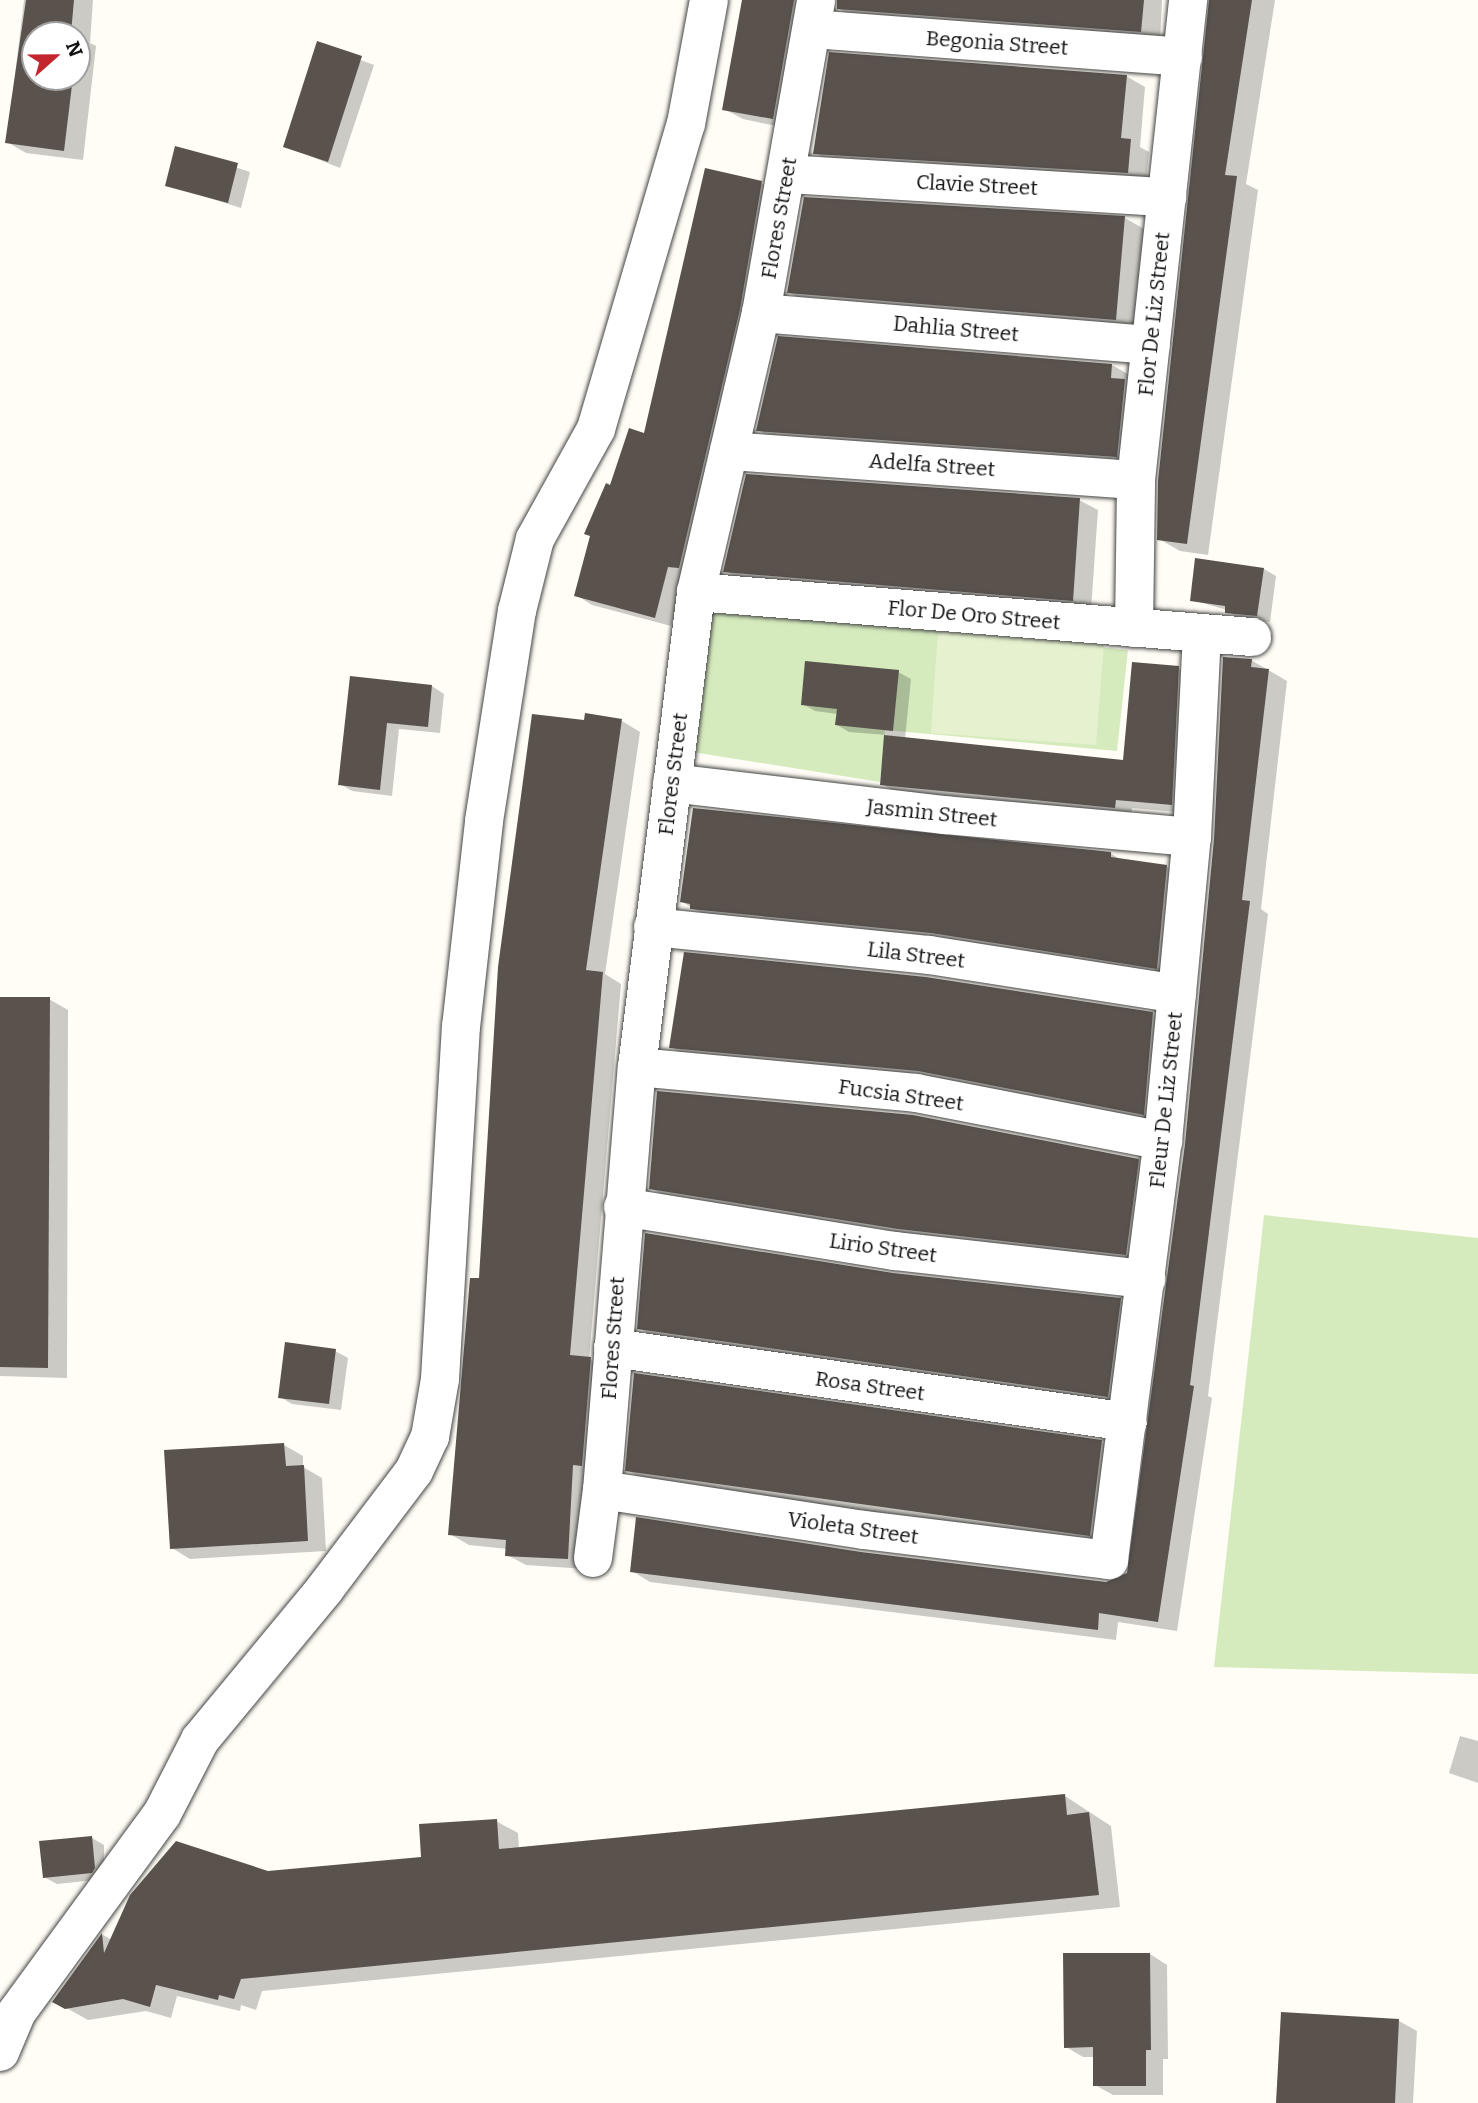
<!DOCTYPE html>
<style>
body{margin:0}
#map{position:relative;width:1478px;height:2103px;overflow:hidden;background:#fffdf5;font-family:Bitter,serif}
div>[style]{position:absolute}
.green>*{inset:0;background:#d5ebbd}
.pitch>*{inset:0;background:#e6f2cf}
.shadow>*{inset:0;background:#0003}
.building>*{inset:0;background:#5a524d}
.roads{filter:drop-shadow(0 0 2px #444) drop-shadow(0 0 2px #444)}
.minor>*{height:38px;margin:-19px;padding:0 19px;transform-origin:19px;border-radius:19px;background:#fff}
span{translate:-50% -50%;white-space:nowrap;text-align:center;line-height:1.15;-webkit-text-stroke:7px #fff;paint-order:stroke}
.street-label{font-size:21px;color:#111}
.north{position:absolute;left:21px;top:21px;width:70px;height:70px;box-sizing:border-box;background:#fff;border:2px solid #a0a0a0;border-radius:50%;rotate:69deg;font-size:19px;font-weight:700;line-height:28px;text-align:center;color:#111}
.north::after{content:'';display:block;margin:auto;width:24px;height:32px;background:#c4262e;clip-path:polygon(50% 0,100% 100%,50% 72%,0 100%)}
</style>
<div id="map">
<div class="green">
<div style="clip-path:polygon(709px 607px,1128px 650px,1117px 751px,885px 730px,880px 782px,680px 750px)"></div>
<div style="clip-path:polygon(1264px 1215px,1478px 1238px,1478px 1674px,1214px 1667px)"></div>
</div>
<div class="pitch">
<div style="clip-path:polygon(938px 631px,1104px 643px,1096px 745px,931px 733px)"></div>
</div>
<div class="shadow">
<div style="clip-path:polygon(evenodd,24px 0,93px 0,90px 43px,96px 46px,83px 160px,26px 153px,7px 142px,24px 0,35px 35px,77px 35px,77px 77px,35px 77px,35px 35px)"></div>
<div style="clip-path:polygon(744px 0,819px 0,791px 129px,743px 119px,724px 109px)"></div>
<div style="clip-path:polygon(838px 0,1162px 0,1160px 42px,857px 19px,838px 8px)"></div>
<div style="clip-path:polygon(1211px 0,1275px 0,1246px 184px,1258px 190px,1208px 555px,1180px 551px,1159px 539px)"></div>
<div style="clip-path:polygon(318px 44px,374px 65px,340px 168px,285px 146px)"></div>
<div style="clip-path:polygon(1126px 76px,1145px 87px,1140px 147px,1149px 152px,1146px 182px,833px 163px,815px 153px)"></div>
<div style="clip-path:polygon(177px 148px,250px 172px,241px 208px,167px 185px)"></div>
<div style="clip-path:polygon(761px 183px,777px 192px,671px 626px,592px 605px,576px 595px,611px 487px,645px 436px)"></div>
<div style="clip-path:polygon(805px 199px,1125px 218px,1144px 229px,1135px 330px,807px 303px,789px 292px)"></div>
<div style="clip-path:polygon(1112px 365px,1131px 376px,1135px 466px,777px 441px,758px 430px)"></div>
<div style="clip-path:polygon(1079px 500px,1098px 510px,1091px 610px,744px 582px,725px 571px)"></div>
<div style="clip-path:polygon(1264px 569px,1276px 576px,1270px 622px,1239px 619px,1227px 610px,1192px 600px)"></div>
<div style="clip-path:polygon(1251px 660px,1287px 681px,1261px 909px,1268px 914px,1208px 1396px,1212px 1398px,1177px 1631px,1118px 1622px,1116px 1640px,650px 1582px,632px 1571px,860px 1553px,1107px 1584px,1128px 1574px)"></div>
<div style="clip-path:polygon(1178px 668px,1194px 677px,1188px 813px,1132px 808px,1131px 816px,898px 794px,882px 784px,886px 735px,849px 732px,837px 725px,838px 714px,815px 711px,803px 704px,898px 672px,911px 679px,905px 739px,1125px 762px)"></div>
<div style="clip-path:polygon(351px 677px,432px 686px,444px 694px,440px 733px,399px 729px,392px 796px,352px 791px,340px 784px)"></div>
<div style="clip-path:polygon(622px 721px,640px 732px,605px 974px,621px 984px,589px 1359px,609px 1370px,586px 1569px,526px 1565px,507px 1555px,508px 1549px,469px 1545px,450px 1534px,481px 1280px,586px 722px)"></div>
<div style="clip-path:polygon(1110px 853px,1123px 861px,1167px 867px,1186px 878px,1176px 978px,710px 919px,681px 901px)"></div>
<div style="clip-path:polygon(0 999px,49px 999px,68px 1010px,67px 1378px,0 1376px)"></div>
<div style="clip-path:polygon(1153px 1014px,1171px 1025px,1162px 1124px,690px 1058px,671px 1047px)"></div>
<div style="clip-path:polygon(1138px 1160px,1157px 1171px,1145px 1264px,918px 1239px,669px 1199px,651px 1188px)"></div>
<div style="clip-path:polygon(891px 1274px,1120px 1300px,1139px 1311px,1126px 1407px,658px 1339px,639px 1328px)"></div>
<div style="clip-path:polygon(335px 1351px,348px 1358px,341px 1410px,292px 1404px,280px 1397px)"></div>
<div style="clip-path:polygon(635px 1375px,1102px 1442px,1121px 1453px,1109px 1545px,646px 1481px,627px 1470px)"></div>
<div style="clip-path:polygon(284px 1445px,303px 1456px,303px 1467px,322px 1478px,326px 1551px,190px 1559px,172px 1548px)"></div>
<div style="clip-path:polygon(1460px 1736px,1478px 1741px,1478px 1783px,1449px 1773px)"></div>
<div style="clip-path:polygon(1065px 1796px,1111px 1826px,1120px 1907px,262px 1991px,256px 2010px,241px 2005px,240px 2011px,177px 1996px,171px 2018px,146px 2011px,88px 2020px,54px 2001px,103px 1935px,112px 1940px,268px 1873px,423px 1858px,496px 1821px,518px 1833px,519px 1849px)"></div>
<div style="clip-path:polygon(92px 1838px,104px 1845px,104px 1879px,57px 1884px,44px 1877px)"></div>
<div style="clip-path:polygon(1150px 1954px,1167px 1965px,1168px 2059px,1163px 2059px,1163px 2095px,1113px 2095px,1095px 2085px,1095px 2057px,1083px 2057px,1066px 2047px)"></div>
<div style="clip-path:polygon(1399px 2021px,1417px 2031px,1413px 2103px,1277px 2103px)"></div>
</div>
<div class="building">
<div style="clip-path:polygon(26px 0,74px 0,71px 33px,78px 34px,77px 41px,77px 35px,35px 35px,35px 77px,73px 77px,64px 151px,5px 143px)"></div>
<div style="clip-path:polygon(742px 0,794px 0,773px 119px,722px 110px)"></div>
<div style="clip-path:polygon(837px 0,1144px 0,1141px 32px,837px 9px)"></div>
<div style="clip-path:polygon(1209px 0,1252px 0,1225px 175px,1237px 176px,1187px 544px,1157px 540px,1158px 481px)"></div>
<div style="clip-path:polygon(317px 41px,362px 56px,328px 162px,283px 147px)"></div>
<div style="clip-path:polygon(829px 52px,1127px 75px,1121px 138px,1131px 139px,1128px 173px,813px 154px)"></div>
<div style="clip-path:polygon(175px 146px,238px 163px,228px 203px,165px 186px)"></div>
<div style="clip-path:polygon(705px 168px,762px 181px,740px 309px,679px 568px,668px 567px,655px 618px,574px 596px,590px 536px,584px 534px,606px 483px,610px 485px,629px 428px,644px 433px)"></div>
<div style="clip-path:polygon(804px 197px,1125px 216px,1116px 320px,787px 293px)"></div>
<div style="clip-path:polygon(778px 336px,1112px 364px,1111px 378px,1125px 379px,1117px 457px,756px 431px)"></div>
<div style="clip-path:polygon(746px 474px,1080px 498px,1073px 601px,723px 572px)"></div>
<div style="clip-path:polygon(1195px 558px,1264px 568px,1257px 616px,1225px 613px,1225px 606px,1190px 601px)"></div>
<div style="clip-path:polygon(1223px 657px,1252px 659px,1251px 667px,1269px 669px,1242px 900px,1250px 901px,1190px 1385px,1194px 1386px,1158px 1622px,1099px 1613px,1098px 1630px,630px 1572px,636px 1517px,861px 1552px,1106px 1582px,1127px 1573px,1185px 1144px,1214px 839px)"></div>
<div style="clip-path:polygon(805px 661px,899px 670px,893px 731px,835px 725px,837px 709px,801px 705px)"></div>
<div style="clip-path:polygon(1132px 662px,1179px 666px,1172px 805px,1116px 800px,1115px 808px,880px 785px,884px 735px,1123px 760px)"></div>
<div style="clip-path:polygon(350px 676px,432px 685px,428px 727px,387px 723px,380px 790px,338px 785px)"></div>
<div style="clip-path:polygon(585px 713px,622px 719px,586px 970px,603px 972px,570px 1355px,591px 1357px,582px 1466px,573px 1465px,568px 1559px,505px 1556px,506px 1540px,448px 1535px,470px 1278px,479px 1278px,498px 967px,532px 714px,584px 720px)"></div>
<div style="clip-path:polygon(693px 808px,1111px 852px,1111px 857px,1167px 865px,1157px 969px,931px 933px,690px 909px,690px 904px,680px 902px)"></div>
<div style="clip-path:polygon(684px 952px,926px 977px,1153px 1012px,1144px 1115px,918px 1071px,669px 1048px)"></div>
<div style="clip-path:polygon(0 997px,50px 997px,48px 1368px,0 1367px)"></div>
<div style="clip-path:polygon(657px 1091px,913px 1115px,1139px 1159px,1126px 1255px,898px 1229px,649px 1189px)"></div>
<div style="clip-path:polygon(645px 1233px,893px 1273px,1121px 1298px,1108px 1397px,637px 1329px)"></div>
<div style="clip-path:polygon(285px 1342px,336px 1349px,329px 1404px,278px 1398px)"></div>
<div style="clip-path:polygon(634px 1373px,1102px 1440px,1090px 1536px,625px 1471px)"></div>
<div style="clip-path:polygon(284px 1443px,286px 1466px,304px 1465px,308px 1541px,170px 1549px,164px 1450px)"></div>
<div style="clip-path:polygon(1065px 1794px,1067px 1815px,1089px 1812px,1099px 1895px,241px 1979px,234px 1999px,219px 1995px,218px 2000px,156px 1985px,150px 2007px,123px 1999px,65px 2009px,52px 2002px,102px 1933px,104px 1953px,130px 1895px,176px 1841px,268px 1871px,421px 1857px,419px 1824px,497px 1819px,499px 1849px)"></div>
<div style="clip-path:polygon(92px 1836px,95px 1868px,92px 1873px,43px 1878px,39px 1841px)"></div>
<div style="clip-path:polygon(1063px 1953px,1150px 1953px,1151px 2050px,1146px 2050px,1146px 2086px,1093px 2086px,1093px 2047px,1064px 2048px)"></div>
<div style="clip-path:polygon(1281px 2012px,1399px 2019px,1395px 2103px,1276px 2103px)"></div>
</div>
<div class="roads">
<div class="minor">
<div style="left:812px;top:29px;width:372px;rotate:4.3deg"></div>
<div style="left:787px;top:174px;width:381px;rotate:3.5deg"></div>
<div style="left:761px;top:313px;width:391px;rotate:4.7deg"></div>
<div style="left:729px;top:451px;width:408px;rotate:4.1deg"></div>
<div style="left:696px;top:592px;width:558px;rotate:4.63deg"></div>
<div style="left:1134px;top:628px;width:148px;rotate:-89.2deg"></div>
<div style="left:1136px;top:480px;width:483px;rotate:-83.8deg"></div>
<div style="left:672px;top:783px;width:275px;rotate:6.7deg"></div>
<div style="left:945px;top:815px;width:248px;rotate:5.1deg"></div>
<div style="left:653px;top:927px;width:277px;rotate:5.8deg"></div>
<div style="left:929px;top:955px;width:251px;rotate:8.9deg"></div>
<div style="left:637px;top:1067px;width:280px;rotate:5.3deg"></div>
<div style="left:916px;top:1093px;width:252px;rotate:11deg"></div>
<div style="left:623px;top:1207px;width:276px;rotate:9.2deg"></div>
<div style="left:895px;top:1251px;width:253px;rotate:6.4deg"></div>
<div style="left:613px;top:1348px;width:520px;rotate:8.18deg"></div>
<div style="left:602px;top:1490px;width:265px;rotate:8.7deg"></div>
<div style="left:864px;top:1530px;width:247px;rotate:7deg"></div>
<div style="left:1109px;top:1560px;width:422px;rotate:-82.7deg"></div>
<div style="left:1163px;top:1141px;width:305px;rotate:-84.6deg"></div>
<div style="left:1192px;top:837px;width:203px;rotate:-87.2deg"></div>
<div style="left:593px;top:1558px;width:69px;rotate:-82.5deg"></div>
<div style="left:602px;top:1490px;width:424px;rotate:-85.3deg"></div>
<div style="left:637px;top:1067px;width:479px;rotate:-82.9deg"></div>
<div style="left:696px;top:592px;width:286px;rotate:-76.9deg"></div>
<div style="left:761px;top:313px;width:318px;rotate:-80deg"></div>
<div style="left:0;top:2052px;width:43px;rotate:-67deg"></div>
<div style="left:17px;top:2012px;width:245px;rotate:-53.8deg"></div>
<div style="left:162px;top:1814px;width:83px;rotate:-62.8deg"></div>
<div style="left:200px;top:1740px;width:195px;rotate:-50.4deg"></div>
<div style="left:324px;top:1590px;width:149px;rotate:-52.9deg"></div>
<div style="left:414px;top:1471px;width:38px;rotate:-65deg"></div>
<div style="left:430px;top:1437px;width:59px;rotate:-80.2deg"></div>
<div style="left:440px;top:1379px;width:353px;rotate:-86.6deg"></div>
<div style="left:461px;top:1027px;width:207px;rotate:-83.6deg"></div>
<div style="left:484px;top:821px;width:213px;rotate:-81.1deg"></div>
<div style="left:517px;top:611px;width:74px;rotate:-76deg"></div>
<div style="left:535px;top:539px;width:126px;rotate:-61deg"></div>
<div style="left:596px;top:429px;width:318px;rotate:-73.6deg"></div>
<div style="left:686px;top:124px;width:126px;rotate:-79.5deg"></div>
</div>
</div>
<div class="street-label">
<span style="left:997px;top:43px;rotate:4deg">Begonia Street</span>
<span style="left:977px;top:185px;rotate:3deg">Clavie Street</span>
<span style="left:779px;top:218px;rotate:-80deg">Flores Street</span>
<span style="left:1154px;top:314px;rotate:-84deg">Flor De Liz Street</span>
<span style="left:956px;top:329px;rotate:5deg">Dahlia Street</span>
<span style="left:932px;top:465px;rotate:4deg">Adelfa Street</span>
<span style="left:974px;top:615px;rotate:5deg">Flor De Oro Street</span>
<span style="left:673px;top:774px;rotate:-83deg">Flores Street</span>
<span style="left:932px;top:813px;rotate:6deg">Jasmin Street</span>
<span style="left:916px;top:955px;rotate:7deg">Lila Street</span>
<span style="left:901px;top:1095px;rotate:8deg">Fucsia Street</span>
<span style="left:1166px;top:1100px;rotate:-84deg">Fleur De Liz Street</span>
<span style="left:883px;top:1248px;rotate:8deg">Lirio Street</span>
<span style="left:613px;top:1338px;rotate:-86deg">Flores Street</span>
<span style="left:870px;top:1386px;rotate:8deg">Rosa Street</span>
<span style="left:853px;top:1528px;rotate:8deg">Violeta Street</span>
</div>
<div class="north">N</div>
</div>
